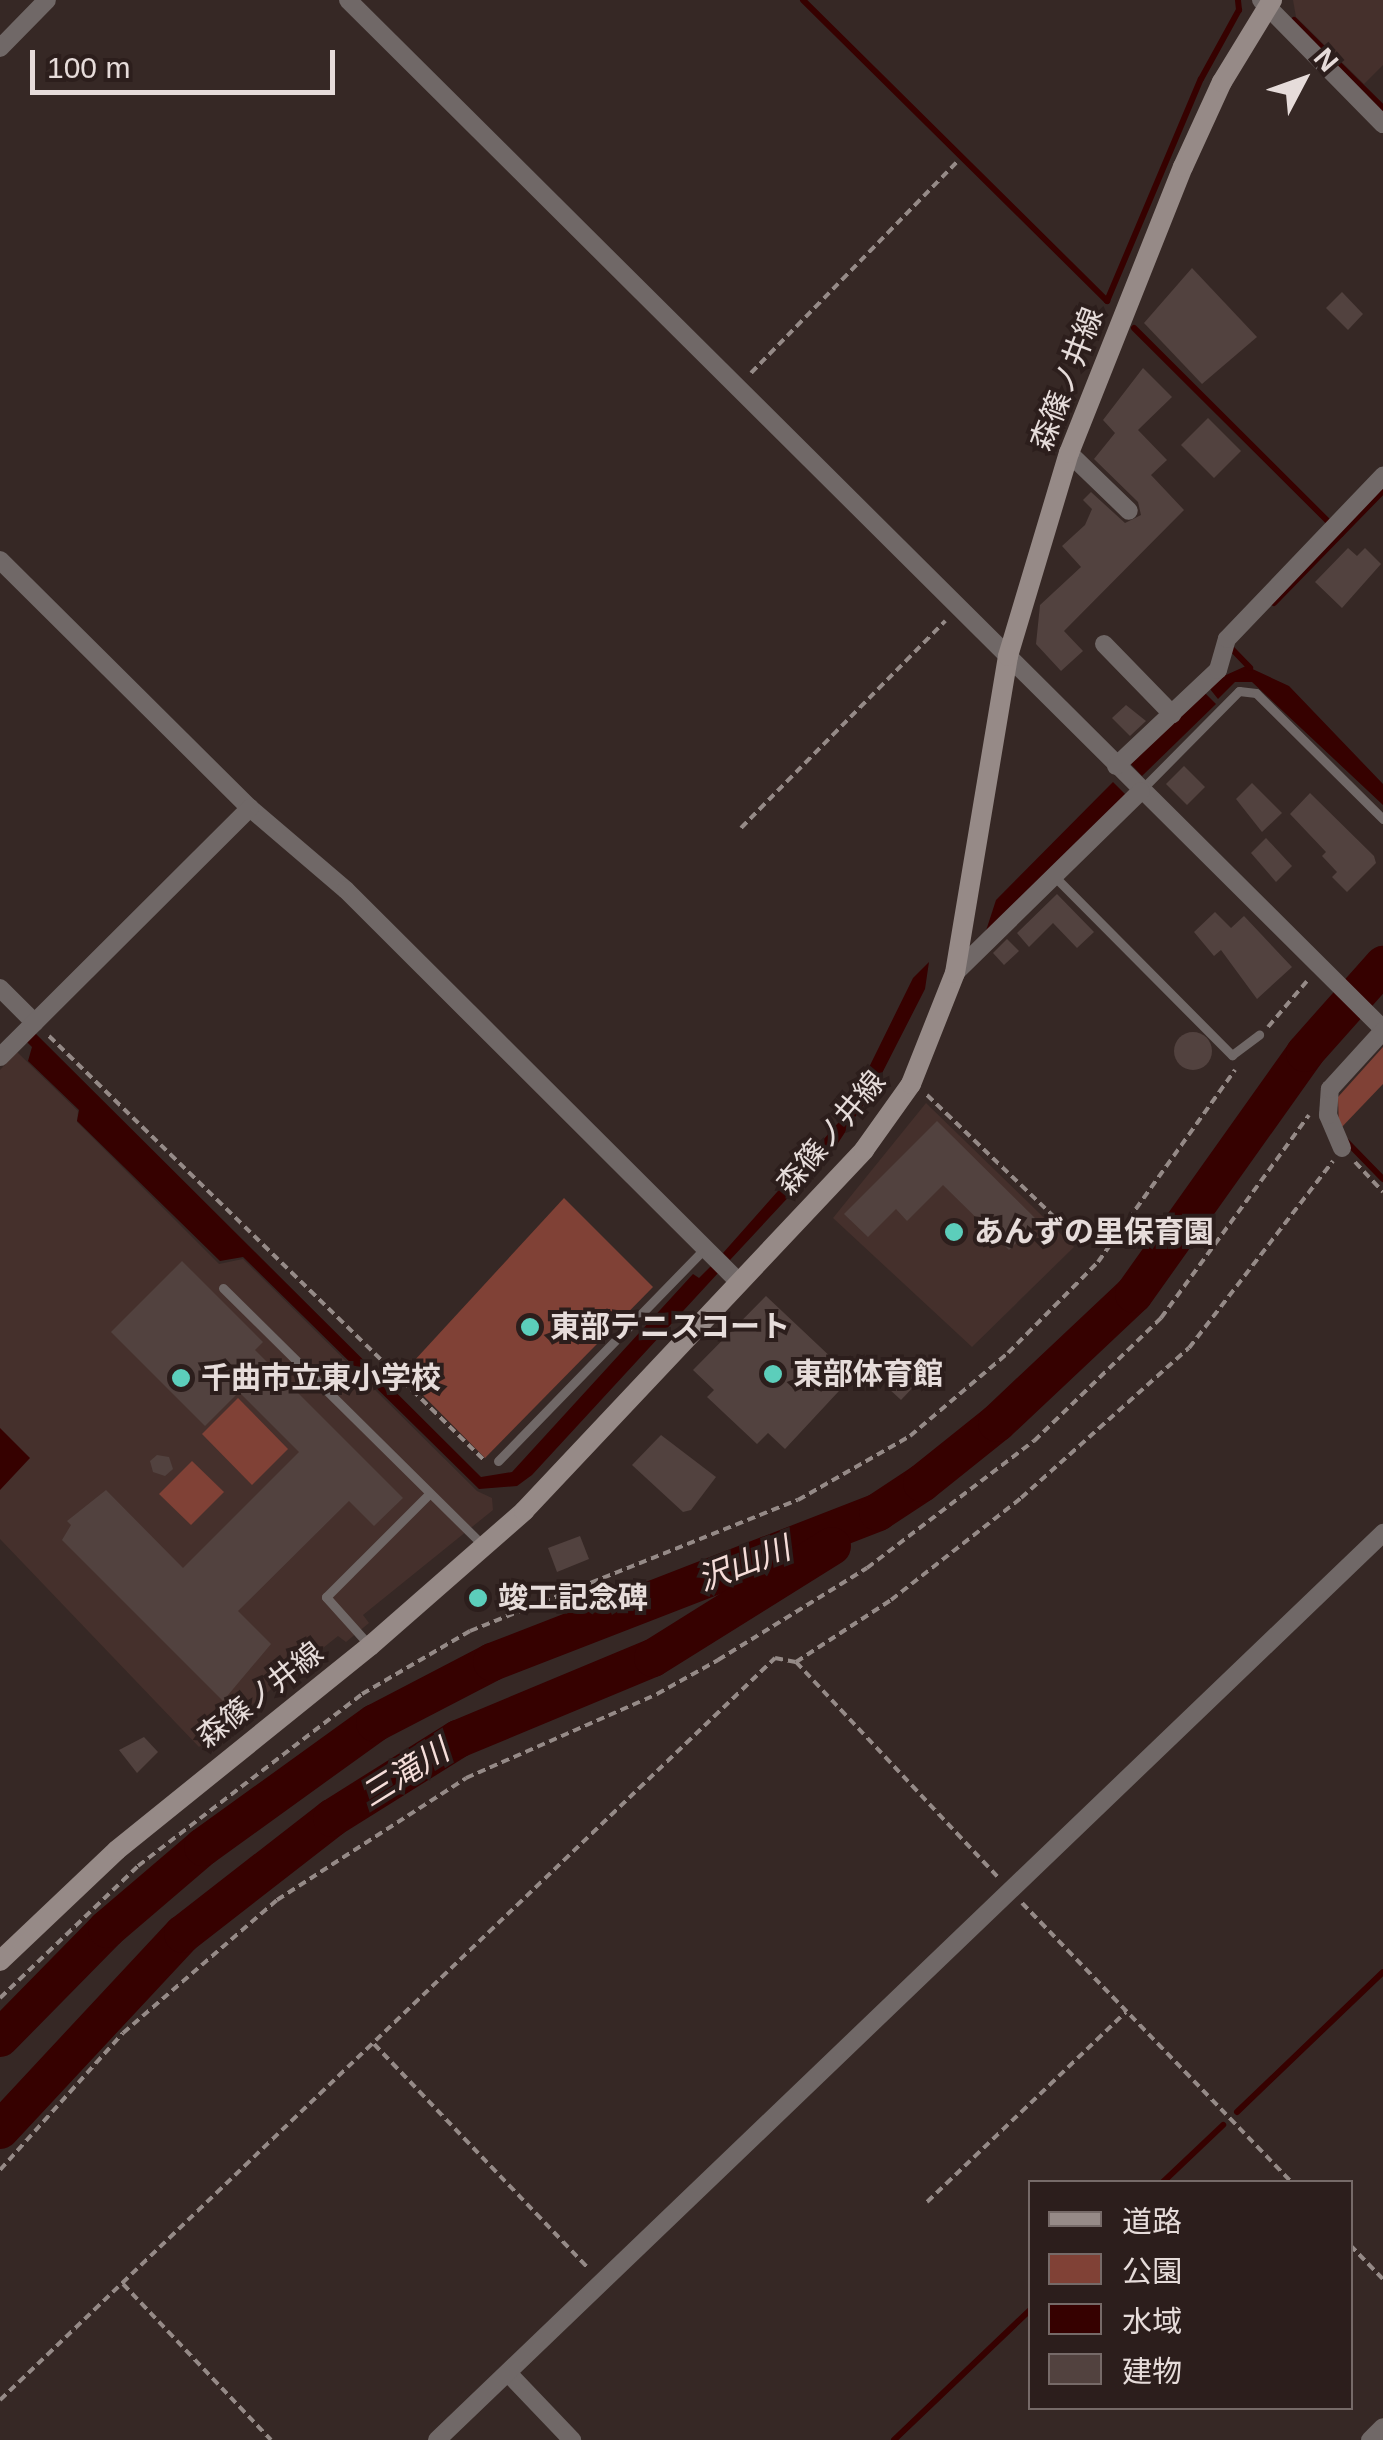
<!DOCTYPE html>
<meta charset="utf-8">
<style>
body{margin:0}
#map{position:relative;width:1383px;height:2440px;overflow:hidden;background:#362825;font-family:Arial,"Noto Sans JP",sans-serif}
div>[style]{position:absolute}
.built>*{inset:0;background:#45302c}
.green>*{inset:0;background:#804136}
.water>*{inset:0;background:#360100}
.stream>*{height:6px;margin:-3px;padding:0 3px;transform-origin:3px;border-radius:3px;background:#360100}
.river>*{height:38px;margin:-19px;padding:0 19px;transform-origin:19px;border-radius:19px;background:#360100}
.building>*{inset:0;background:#52423f}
.round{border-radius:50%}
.path>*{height:4px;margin-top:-2px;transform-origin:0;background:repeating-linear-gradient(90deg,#958a87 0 8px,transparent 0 13px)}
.service>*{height:9px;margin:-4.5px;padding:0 4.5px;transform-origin:4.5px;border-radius:4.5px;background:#706867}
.minor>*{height:18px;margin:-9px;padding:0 9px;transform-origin:9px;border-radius:9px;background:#706867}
.secondary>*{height:20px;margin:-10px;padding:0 10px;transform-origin:10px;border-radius:10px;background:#968a87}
.dots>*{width:28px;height:28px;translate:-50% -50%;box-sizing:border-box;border:5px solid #2c1e1c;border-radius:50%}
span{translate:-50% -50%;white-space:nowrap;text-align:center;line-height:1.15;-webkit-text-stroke:8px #2c1e1c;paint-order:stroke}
.street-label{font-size:30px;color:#e6dcda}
.poi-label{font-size:30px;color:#e6dcda;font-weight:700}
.left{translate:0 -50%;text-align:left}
.water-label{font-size:32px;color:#f5ddd9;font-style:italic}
.legend{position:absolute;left:1028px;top:2180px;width:325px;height:230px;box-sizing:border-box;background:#2c1e1c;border:2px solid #766a68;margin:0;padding:12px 18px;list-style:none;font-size:30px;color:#e6dcda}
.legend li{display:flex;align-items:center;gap:20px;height:50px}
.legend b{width:50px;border:2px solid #766a68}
.north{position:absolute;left:1253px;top:30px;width:100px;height:100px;-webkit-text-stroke:8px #2c1e1c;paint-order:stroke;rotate:49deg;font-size:28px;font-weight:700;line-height:40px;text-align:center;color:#e6dcda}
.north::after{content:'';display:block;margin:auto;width:35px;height:45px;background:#e6dcda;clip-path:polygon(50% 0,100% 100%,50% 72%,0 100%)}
.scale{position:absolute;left:30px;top:50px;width:305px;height:45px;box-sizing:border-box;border:5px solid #e6dcda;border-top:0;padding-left:12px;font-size:30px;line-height:35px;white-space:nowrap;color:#e6dcda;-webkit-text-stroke:8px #2c1e1c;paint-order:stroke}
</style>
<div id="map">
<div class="built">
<div style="clip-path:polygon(1293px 0,1383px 0,1383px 65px,1364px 84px,1296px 17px)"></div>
<div style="clip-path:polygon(17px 1052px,78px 1111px,77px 1122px,219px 1264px,243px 1259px,477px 1491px,492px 1498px,493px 1510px,363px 1615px,369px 1623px,346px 1642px,338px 1636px,199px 1747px,0 1539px,0 1070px)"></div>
<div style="clip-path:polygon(926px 1103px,1074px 1247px,972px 1347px,833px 1218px)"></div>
</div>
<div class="green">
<div style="clip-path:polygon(1383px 1047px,1383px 1084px,1339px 1130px,1338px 1097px)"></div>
<div style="clip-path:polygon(564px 1198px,653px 1287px,485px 1458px,402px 1374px)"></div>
<div style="clip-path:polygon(238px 1398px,288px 1449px,252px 1485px,202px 1434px)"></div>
<div style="clip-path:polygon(192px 1461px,224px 1492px,191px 1525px,159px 1494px)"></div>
</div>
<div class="water">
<div style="clip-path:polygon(1246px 666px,1289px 686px,1383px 784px,1383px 805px,1252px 682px,1235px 682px,1218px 699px,1206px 684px)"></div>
<div style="clip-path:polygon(1202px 690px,1216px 704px,1142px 776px,1129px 762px)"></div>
<div style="clip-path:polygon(1113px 782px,1126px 795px,983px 940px,996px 900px)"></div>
<div style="clip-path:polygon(929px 962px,925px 989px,875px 1087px,836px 1146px,730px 1260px,723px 1253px,846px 1114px,913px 978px)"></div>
<div style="clip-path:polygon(34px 1032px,481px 1477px,512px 1472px,693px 1274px,699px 1278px,712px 1265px,719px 1272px,532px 1475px,517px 1486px,479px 1489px,243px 1257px,220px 1261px,77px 1121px,79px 1110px,28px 1061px,32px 1047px,26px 1041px)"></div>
<div style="clip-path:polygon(0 1428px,30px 1458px,0 1490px)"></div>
</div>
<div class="stream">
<div style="left:803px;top:0;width:428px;rotate:44.7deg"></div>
<div style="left:1107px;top:301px;width:241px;rotate:-67.1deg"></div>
<div style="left:1201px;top:79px;width:79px;rotate:-61.2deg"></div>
<div style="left:1239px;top:10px;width:10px;rotate:-96deg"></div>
<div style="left:1294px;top:20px;width:125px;rotate:44.7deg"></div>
<div style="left:1134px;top:328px;width:292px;rotate:44.9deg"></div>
<div style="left:1274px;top:603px;width:156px;rotate:-45.8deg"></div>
<div style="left:1230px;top:647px;width:29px;rotate:46deg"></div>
<div style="left:1346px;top:1141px;width:53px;rotate:45.8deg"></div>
<div style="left:1237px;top:2112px;width:202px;rotate:-43.8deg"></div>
<div style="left:1163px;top:2182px;width:83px;rotate:-43.5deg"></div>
<div style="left:894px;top:2440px;width:188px;rotate:-43.7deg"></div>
</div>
<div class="river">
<div style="left:0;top:2038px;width:153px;rotate:-45.5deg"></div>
<div style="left:107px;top:1929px;width:126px;rotate:-40.5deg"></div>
<div style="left:203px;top:1847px;width:212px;rotate:-35.8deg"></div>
<div style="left:375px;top:1723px;width:132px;rotate:-27.5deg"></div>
<div style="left:492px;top:1662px;width:414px;rotate:-21.2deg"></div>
<div style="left:878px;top:1512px;width:53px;rotate:-33.4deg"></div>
<div style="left:922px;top:1483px;width:96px;rotate:-38.7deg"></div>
<div style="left:997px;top:1423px;width:188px;rotate:-43.3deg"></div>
<div style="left:1134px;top:1294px;width:296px;rotate:-54.6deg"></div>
<div style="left:1305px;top:1053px;width:118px;rotate:-48.4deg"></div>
<div style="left:0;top:2130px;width:268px;rotate:-47deg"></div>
<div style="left:183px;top:1934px;width:189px;rotate:-37.9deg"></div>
<div style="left:332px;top:1818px;width:149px;rotate:-32.1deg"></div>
<div style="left:458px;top:1739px;width:211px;rotate:-22.6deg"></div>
<div style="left:653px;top:1658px;width:211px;rotate:-32deg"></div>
</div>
<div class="building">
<div style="clip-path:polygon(1192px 268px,1257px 337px,1202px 384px,1144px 323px)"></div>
<div style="clip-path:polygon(1342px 292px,1363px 314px,1348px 330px,1326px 308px)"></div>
<div style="clip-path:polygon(1143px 368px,1172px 397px,1138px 430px,1167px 460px,1151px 475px,1184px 510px,1064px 631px,1083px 651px,1061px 671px,1036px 644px,1040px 605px,1081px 567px,1062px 546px,1085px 525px,1092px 509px,1083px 500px,1091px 492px,1125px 523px,1141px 515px,1138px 502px,1094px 459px,1115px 433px,1103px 420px)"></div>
<div style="clip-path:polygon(1208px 418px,1241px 451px,1214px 478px,1181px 445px)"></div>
<div style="clip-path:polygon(1348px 548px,1357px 556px,1365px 548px,1381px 564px,1342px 608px,1315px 582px)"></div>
<div style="clip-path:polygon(1126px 705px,1146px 721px,1130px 736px,1112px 718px)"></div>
<div style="clip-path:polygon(1184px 766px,1205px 787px,1187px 805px,1166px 784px)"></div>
<div style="clip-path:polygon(1252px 783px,1282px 813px,1262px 832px,1236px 799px)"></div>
<div style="clip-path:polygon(1310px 793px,1374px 856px,1376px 863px,1347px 892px,1332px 877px,1337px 872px,1322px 856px,1326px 852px,1290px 814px)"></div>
<div style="clip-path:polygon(1266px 838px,1292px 866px,1276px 882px,1251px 853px)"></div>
<div style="clip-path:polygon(1057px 894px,1094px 932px,1077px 948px,1053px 923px,1029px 947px,1017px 933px)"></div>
<div style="clip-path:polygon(1215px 912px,1231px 928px,1244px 916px,1292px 967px,1257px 999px,1221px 950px,1214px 956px,1194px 932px)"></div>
<div style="clip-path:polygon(1007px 939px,1019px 951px,1004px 965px,993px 953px)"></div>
<div class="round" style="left:1174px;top:1032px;width:38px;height:38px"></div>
<div style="clip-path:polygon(937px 1121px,1038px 1221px,1009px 1250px,943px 1185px,907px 1221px,896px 1209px,868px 1237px,844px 1214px)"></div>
<div style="clip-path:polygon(182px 1261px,263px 1342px,255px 1350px,403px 1498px,374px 1526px,349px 1501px,238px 1611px,271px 1644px,223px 1701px,62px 1540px,71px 1525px,67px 1521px,106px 1490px,183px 1568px,299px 1452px,239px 1392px,205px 1426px,111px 1332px)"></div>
<div style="clip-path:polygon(766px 1296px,852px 1377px,785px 1449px,768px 1433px,757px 1444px,707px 1397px,714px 1390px,693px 1370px)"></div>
<div style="clip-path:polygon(906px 1369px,919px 1381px,901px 1400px,888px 1388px)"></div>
<div style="clip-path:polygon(661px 1435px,716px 1477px,691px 1510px,683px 1512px,632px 1465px)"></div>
<div style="clip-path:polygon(157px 1455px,169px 1457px,173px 1469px,165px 1476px,153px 1472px,150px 1461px)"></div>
<div style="clip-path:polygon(580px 1536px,589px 1559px,557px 1572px,548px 1548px)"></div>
<div style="clip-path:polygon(144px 1737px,158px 1752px,137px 1773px,119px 1750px)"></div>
</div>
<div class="path">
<div style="left:751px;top:373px;width:296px;rotate:-45.7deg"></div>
<div style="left:741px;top:828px;width:291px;rotate:-45.4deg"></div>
<div style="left:1268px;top:1027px;width:60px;rotate:-49.7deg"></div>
<div style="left:49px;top:1036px;width:609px;rotate:44.27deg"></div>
<div style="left:927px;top:1095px;width:209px;rotate:43.8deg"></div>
<div style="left:1355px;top:1162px;width:41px;rotate:47deg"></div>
<div style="left:796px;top:1662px;width:113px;rotate:-33.1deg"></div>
<div style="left:891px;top:1600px;width:165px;rotate:-38.1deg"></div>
<div style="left:1021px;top:1498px;width:225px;rotate:-41.8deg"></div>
<div style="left:1189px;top:1348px;width:236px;rotate:-52.4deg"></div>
<div style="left:1022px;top:1903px;width:388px;rotate:46deg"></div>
<div style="left:0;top:1998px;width:191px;rotate:-43.7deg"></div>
<div style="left:138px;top:1866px;width:282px;rotate:-37.5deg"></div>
<div style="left:362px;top:1694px;width:125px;rotate:-30.3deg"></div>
<div style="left:470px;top:1631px;width:353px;rotate:-21.8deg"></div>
<div style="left:798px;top:1500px;width:129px;rotate:-29.7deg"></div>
<div style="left:910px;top:1436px;width:128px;rotate:-40.3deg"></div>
<div style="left:1008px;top:1353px;width:128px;rotate:-45.3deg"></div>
<div style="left:1098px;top:1262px;width:236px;rotate:-54.5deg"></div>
<div style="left:374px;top:2044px;width:310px;rotate:46.3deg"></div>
<div style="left:0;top:2170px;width:184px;rotate:-48.1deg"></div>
<div style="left:123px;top:2033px;width:203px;rotate:-40.8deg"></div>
<div style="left:277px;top:1900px;width:225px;rotate:-32.8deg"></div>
<div style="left:466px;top:1778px;width:209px;rotate:-23.7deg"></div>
<div style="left:657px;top:1694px;width:70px;rotate:-29.1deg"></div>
<div style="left:718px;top:1660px;width:175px;rotate:-31.7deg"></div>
<div style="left:867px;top:1568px;width:210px;rotate:-37.3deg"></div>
<div style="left:1034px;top:1441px;width:177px;rotate:-44.1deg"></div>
<div style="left:1161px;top:1318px;width:251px;rotate:-53.9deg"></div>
<div style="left:927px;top:2202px;width:275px;rotate:-43.7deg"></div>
<div style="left:1350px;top:2245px;width:47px;rotate:45.9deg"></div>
<div style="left:123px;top:2284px;width:215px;rotate:46.5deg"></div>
<div style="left:0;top:2400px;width:1073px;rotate:-43.75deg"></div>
<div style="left:775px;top:1658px;width:21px;rotate:11deg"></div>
<div style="left:796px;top:1662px;width:296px;rotate:46.8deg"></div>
</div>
<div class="service">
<div style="left:1142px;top:789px;width:138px;rotate:-45.3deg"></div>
<div style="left:1239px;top:691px;width:17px;rotate:7deg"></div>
<div style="left:1256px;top:693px;width:179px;rotate:44.8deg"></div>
<div style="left:1056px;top:878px;width:250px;rotate:45.2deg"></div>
<div style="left:1232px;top:1055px;width:34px;rotate:-37deg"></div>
<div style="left:223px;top:1288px;width:367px;rotate:44.7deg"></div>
<div style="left:498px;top:1461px;width:297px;rotate:-45.8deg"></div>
<div style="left:370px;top:1646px;width:66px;rotate:-131.9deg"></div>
<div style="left:326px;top:1597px;width:146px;rotate:-45deg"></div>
</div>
<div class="minor">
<div style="left:348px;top:0;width:1459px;rotate:44.83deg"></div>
<div style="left:1261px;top:0;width:174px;rotate:45.5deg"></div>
<div style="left:0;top:48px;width:67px;rotate:-45.6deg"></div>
<div style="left:1069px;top:453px;width:83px;rotate:44deg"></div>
<div style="left:0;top:560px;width:352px;rotate:44.8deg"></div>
<div style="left:250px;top:808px;width:126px;rotate:40.5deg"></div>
<div style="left:346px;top:890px;width:554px;rotate:44.93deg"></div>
<div style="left:1104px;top:644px;width:98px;rotate:45.8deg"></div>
<div style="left:1116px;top:766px;width:140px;rotate:-43.3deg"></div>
<div style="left:1218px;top:670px;width:32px;rotate:-74deg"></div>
<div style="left:1227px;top:639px;width:226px;rotate:-46.3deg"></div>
<div style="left:955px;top:973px;width:260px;rotate:-44.4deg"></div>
<div style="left:0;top:988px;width:49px;rotate:45deg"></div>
<div style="left:0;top:1057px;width:353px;rotate:-44.9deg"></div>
<div style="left:1342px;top:1148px;width:36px;rotate:-113deg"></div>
<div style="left:1328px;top:1115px;width:26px;rotate:-86deg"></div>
<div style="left:1330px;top:1089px;width:79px;rotate:-47.6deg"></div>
<div style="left:508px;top:2373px;width:93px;rotate:46.3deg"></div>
<div style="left:437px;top:2440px;width:1311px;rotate:-43.79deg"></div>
<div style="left:1370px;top:2440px;width:18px;rotate:-45deg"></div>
</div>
<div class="secondary">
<div style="left:0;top:1961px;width:161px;rotate:-43.5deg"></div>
<div style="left:117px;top:1850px;width:325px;rotate:-38.9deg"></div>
<div style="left:370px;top:1646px;width:205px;rotate:-41.2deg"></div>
<div style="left:524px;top:1511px;width:496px;rotate:-46.7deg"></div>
<div style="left:864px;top:1150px;width:81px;rotate:-54.5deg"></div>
<div style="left:911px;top:1084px;width:119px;rotate:-68.4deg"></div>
<div style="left:955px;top:973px;width:321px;rotate:-80.5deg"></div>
<div style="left:1008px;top:656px;width:212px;rotate:-73.3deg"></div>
<div style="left:1069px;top:453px;width:308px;rotate:-68.3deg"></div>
<div style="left:1183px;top:167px;width:94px;rotate:-65.4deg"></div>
<div style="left:1222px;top:82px;width:96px;rotate:-58.6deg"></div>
</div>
<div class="dots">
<div style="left:954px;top:1232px;background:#5ccebb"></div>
<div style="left:530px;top:1327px;background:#5ccebb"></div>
<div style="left:773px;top:1374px;background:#5ccebb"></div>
<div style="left:181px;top:1378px;background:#5ccebb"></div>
<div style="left:478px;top:1598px;background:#5ccebb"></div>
</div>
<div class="street-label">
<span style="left:1067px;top:379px;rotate:-69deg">森篠ノ井線</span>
<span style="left:831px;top:1133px;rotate:-50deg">森篠ノ井線</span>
<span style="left:260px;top:1695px;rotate:-38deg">森篠ノ井線</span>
</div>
<div class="poi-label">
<span class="left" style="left:974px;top:1232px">あんずの里保育園</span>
<span class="left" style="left:550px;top:1327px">東部テニスコート</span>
<span class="left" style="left:793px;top:1374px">東部体育館</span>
<span class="left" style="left:201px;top:1378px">千曲市立東小学校</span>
<span class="left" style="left:498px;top:1598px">竣工記念碑</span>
</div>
<div class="water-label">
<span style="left:744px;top:1564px;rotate:-21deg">沢山川</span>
<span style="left:405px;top:1773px;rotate:-32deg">三滝川</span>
</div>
<ul class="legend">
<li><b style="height:12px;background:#968a87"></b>道路</li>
<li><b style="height:28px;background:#804136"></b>公園</li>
<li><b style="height:28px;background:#360100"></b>水域</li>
<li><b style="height:28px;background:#52423f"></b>建物</li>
</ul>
<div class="north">N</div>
<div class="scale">100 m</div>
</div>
